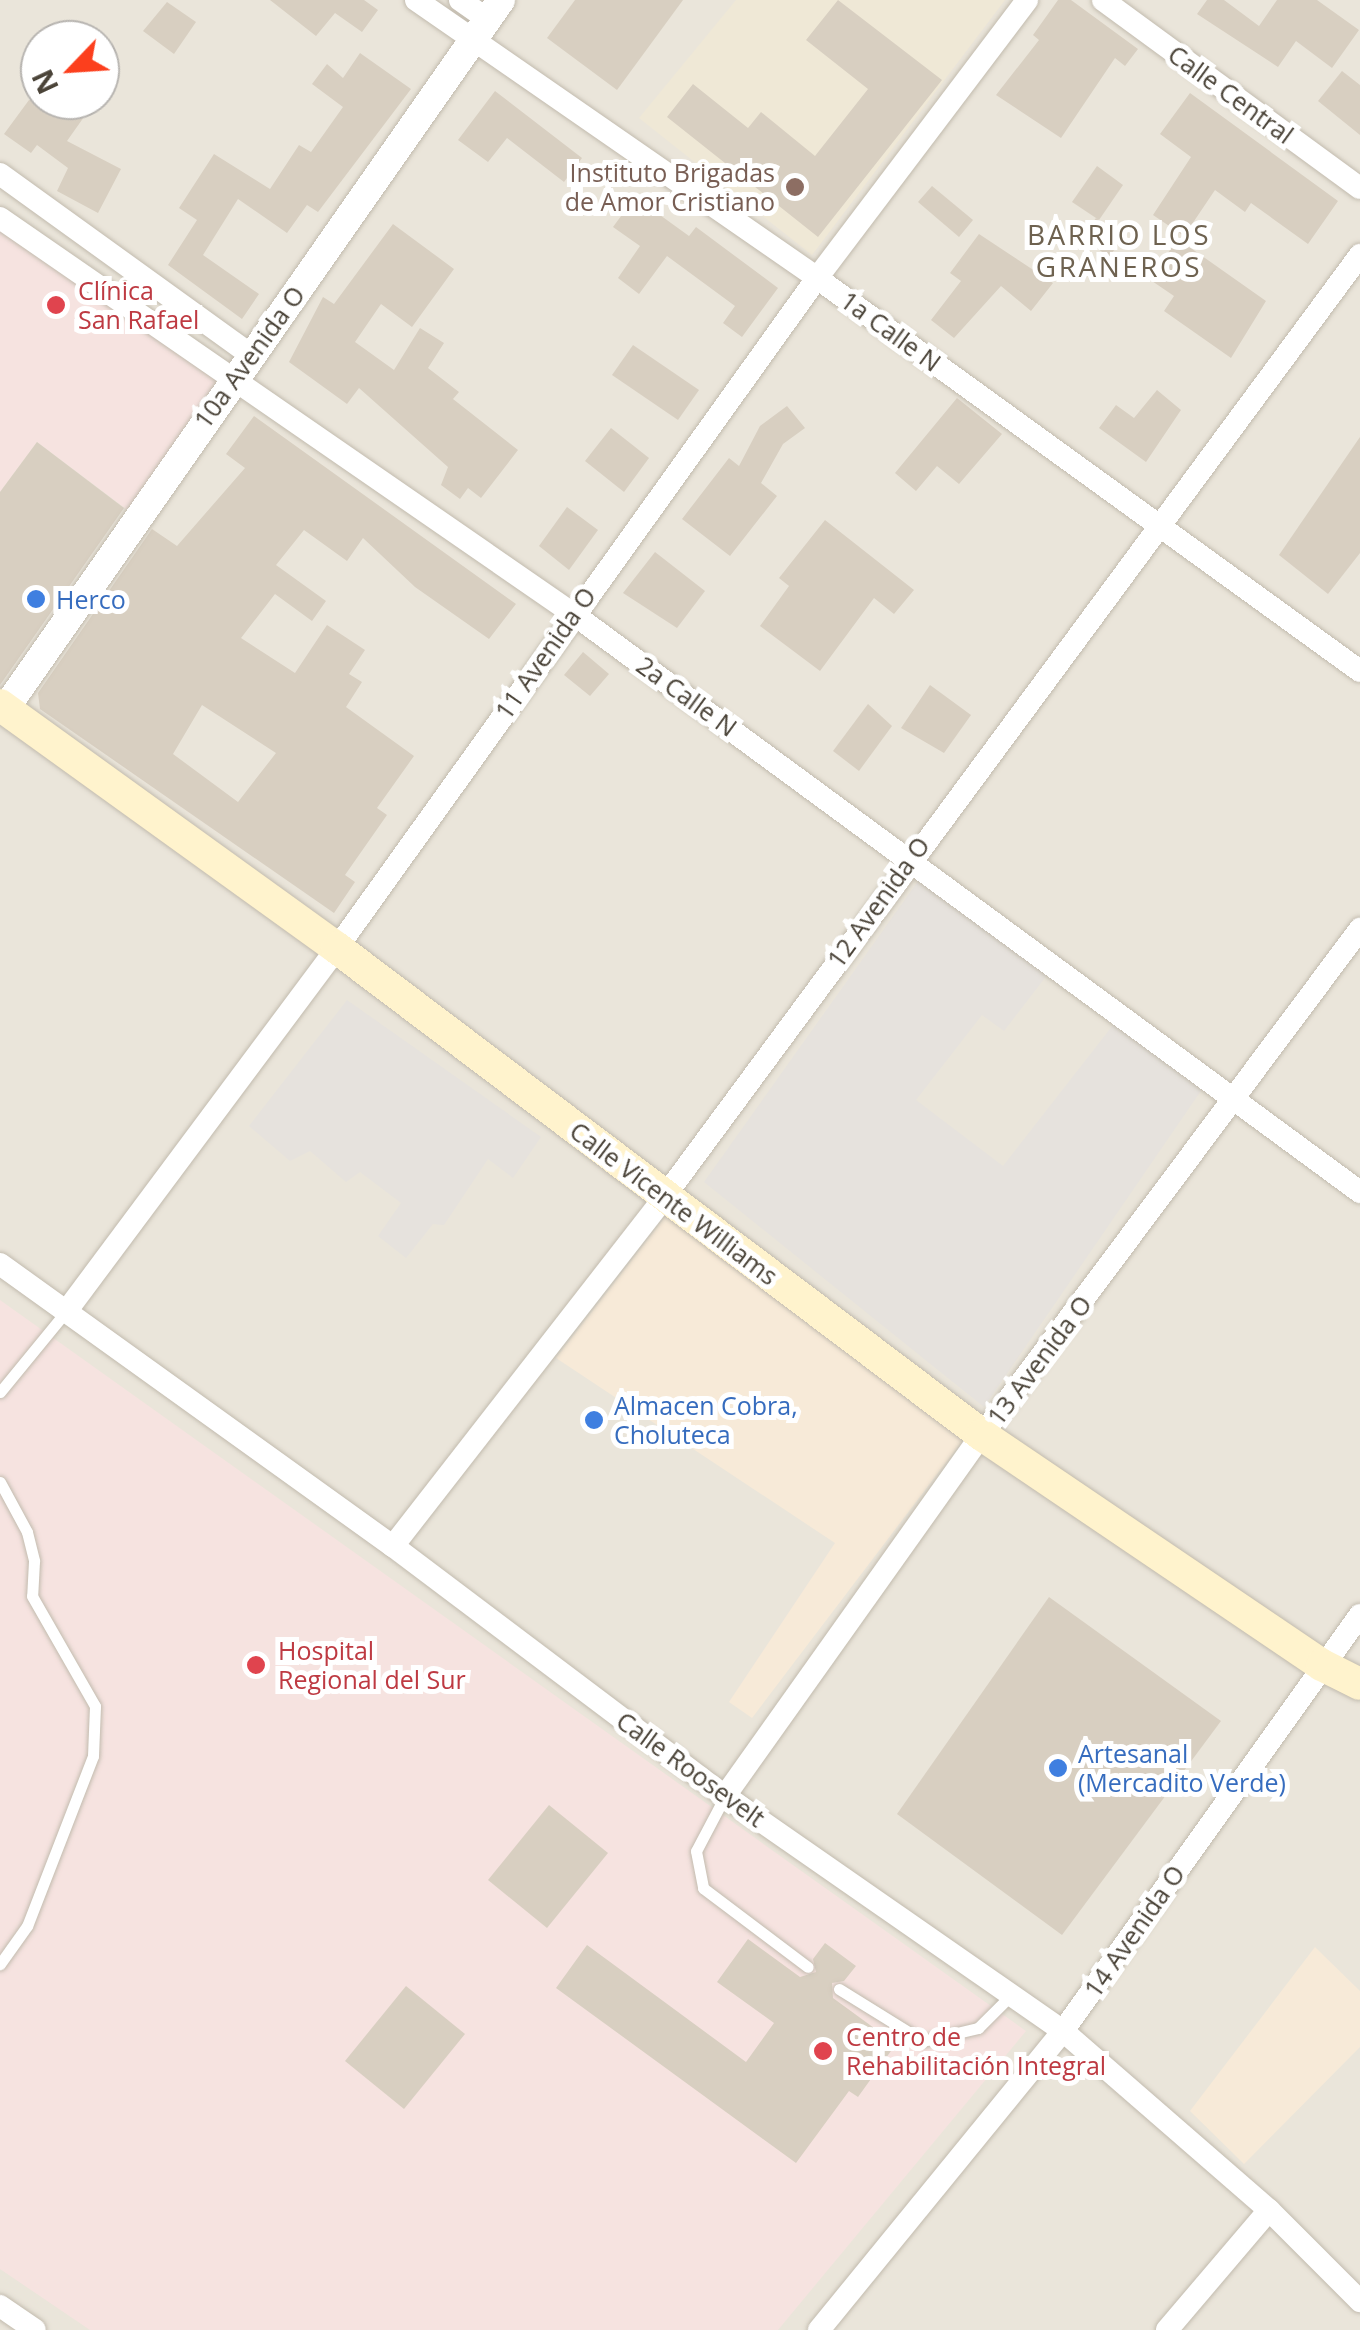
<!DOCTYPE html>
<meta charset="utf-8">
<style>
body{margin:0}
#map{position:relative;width:1360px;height:2330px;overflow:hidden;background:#f6f3ec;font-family:"Open Sans",sans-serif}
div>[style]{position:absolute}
.residential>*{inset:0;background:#eae5da}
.commercial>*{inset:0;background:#f7ead8}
.industrial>*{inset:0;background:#e6e2dd}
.education>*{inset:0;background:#efe8d6}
.medical>*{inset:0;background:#f6e3e0}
.building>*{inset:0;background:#d8cfc1}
.roads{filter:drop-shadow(0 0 2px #c2bbae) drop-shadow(0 0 2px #c2bbae)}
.service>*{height:11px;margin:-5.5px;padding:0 5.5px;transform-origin:5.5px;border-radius:5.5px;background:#fff}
.minor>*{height:22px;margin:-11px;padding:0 11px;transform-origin:11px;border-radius:11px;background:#fff}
.tertiary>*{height:28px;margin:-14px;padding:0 14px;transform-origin:14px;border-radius:14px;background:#fff}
.secondary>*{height:32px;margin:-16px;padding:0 16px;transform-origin:16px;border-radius:16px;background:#fff3cd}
.dots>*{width:28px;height:28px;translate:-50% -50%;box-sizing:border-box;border:5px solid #fff;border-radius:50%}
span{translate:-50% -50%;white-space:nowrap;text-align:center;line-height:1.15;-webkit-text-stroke:10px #fff;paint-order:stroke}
.street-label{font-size:25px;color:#4b4439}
.education-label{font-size:25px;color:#785e54}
.right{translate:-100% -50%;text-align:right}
.health-label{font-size:25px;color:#be3a42}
.left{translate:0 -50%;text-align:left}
.shop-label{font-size:25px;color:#366cbe}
.neighbourhood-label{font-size:28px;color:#6e6250;letter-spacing:2.5px}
.north{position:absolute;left:20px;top:20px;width:100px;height:100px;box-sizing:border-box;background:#fff;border:2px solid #b7b4b0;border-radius:50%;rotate:245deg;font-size:28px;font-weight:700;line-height:40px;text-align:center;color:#4b4439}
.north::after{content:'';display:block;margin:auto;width:35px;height:45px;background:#fc3f1d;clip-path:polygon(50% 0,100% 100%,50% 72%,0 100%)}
</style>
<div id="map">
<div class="residential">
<div style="clip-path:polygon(evenodd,0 0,1360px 0,1360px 2330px,0 2330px,0 0,40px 40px,100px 40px,100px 100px,40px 100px,40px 40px)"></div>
</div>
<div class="commercial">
<div style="clip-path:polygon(666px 1216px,963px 1440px,752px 1718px,729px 1702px,835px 1543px,556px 1358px)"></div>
<div style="clip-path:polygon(1315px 1947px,1360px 1991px,1360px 2047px,1244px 2164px,1190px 2111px)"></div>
</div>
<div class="industrial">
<div style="clip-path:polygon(921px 877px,1051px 970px,1004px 1031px,982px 1015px,916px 1100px,1003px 1166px,1117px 1020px,1205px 1085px,984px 1407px,704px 1182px)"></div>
<div style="clip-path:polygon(347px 1000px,541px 1137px,513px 1178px,488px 1159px,444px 1225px,433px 1224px,406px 1258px,378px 1236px,401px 1203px,360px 1172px,346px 1182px,310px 1151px,290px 1161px,249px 1126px)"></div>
</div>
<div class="education">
<div style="clip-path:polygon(736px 0,1005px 0,812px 255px,639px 118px)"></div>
</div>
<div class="medical">
<div style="clip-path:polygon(0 228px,224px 383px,134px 515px,37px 442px,0 492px)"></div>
<div style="clip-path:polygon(0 1300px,1026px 2031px,778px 2330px,90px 2330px,0 2269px)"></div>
</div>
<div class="building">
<div style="clip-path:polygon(270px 0,364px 0,378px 10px,362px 32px,335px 13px,316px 36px)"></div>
<div style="clip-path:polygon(575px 0,683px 0,617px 90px,547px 38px)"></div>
<div style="clip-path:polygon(838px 0,942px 80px,818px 237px,667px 117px,693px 84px,748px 128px,761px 112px,815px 156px,868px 89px,806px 40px)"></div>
<div style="clip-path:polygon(1058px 0,1071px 0,1138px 49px,1125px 66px,1115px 58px,1061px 138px,996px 95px,1039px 40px,1033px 35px)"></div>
<div style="clip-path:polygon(1207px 0,1224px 0,1259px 26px,1277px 0,1317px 0,1359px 30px,1332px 68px,1296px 41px,1278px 67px,1197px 14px)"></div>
<div style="clip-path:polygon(167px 2px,196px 22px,174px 54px,143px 31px)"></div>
<div style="clip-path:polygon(360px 53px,411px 89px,318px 212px,307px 205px,287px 233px,238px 199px,203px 255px,259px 294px,242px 319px,168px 265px,197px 220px,179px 208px,214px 154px,270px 189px,299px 145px,311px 152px,343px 107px,312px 84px,327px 64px,343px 78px)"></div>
<div style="clip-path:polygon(1342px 71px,1360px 85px,1360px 135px,1318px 101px)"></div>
<div style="clip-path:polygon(495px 91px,582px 158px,564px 182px,507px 138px,488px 162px,458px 140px)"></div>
<div style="clip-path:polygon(1190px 93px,1338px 201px,1308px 244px,1251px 203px,1245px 212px,1215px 190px,1184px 236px,1153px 215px,1191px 157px,1160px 134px)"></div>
<div style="clip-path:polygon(29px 100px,96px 100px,67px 141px,121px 169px,98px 213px,57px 191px,68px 168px,37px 145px,31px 153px,4px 134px)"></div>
<div style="clip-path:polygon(1097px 166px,1123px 185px,1099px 220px,1072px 202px)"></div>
<div style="clip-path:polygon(932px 186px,973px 220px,959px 237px,918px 202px)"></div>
<div style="clip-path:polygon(635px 197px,689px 236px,696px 227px,778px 288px,742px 337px,723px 323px,735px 306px,667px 256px,639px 294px,618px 278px,640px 246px,613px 227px)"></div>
<div style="clip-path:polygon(1096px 218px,1123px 238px,1109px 257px,1082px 237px)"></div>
<div style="clip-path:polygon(393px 224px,454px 269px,412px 327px,381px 304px,355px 342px,394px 370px,420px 328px,444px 343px,428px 368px,459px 392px,453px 399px,518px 450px,481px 498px,468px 488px,460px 499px,441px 485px,448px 467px,359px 388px,347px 404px,289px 362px,323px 297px,334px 304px)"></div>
<div style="clip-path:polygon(979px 234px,1053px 283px,1031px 311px,1001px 286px,954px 338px,931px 320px,961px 281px,950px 273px)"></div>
<div style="clip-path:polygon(1178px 239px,1266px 301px,1231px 358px,1164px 311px,1174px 296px,1149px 279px)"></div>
<div style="clip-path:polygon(633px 345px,699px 390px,678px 420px,612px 375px)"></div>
<div style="clip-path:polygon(1157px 390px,1181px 410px,1146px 462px,1099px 428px,1116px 405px,1134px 418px)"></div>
<div style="clip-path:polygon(957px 398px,1002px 434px,959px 484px,937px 466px,916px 491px,895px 473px)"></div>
<div style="clip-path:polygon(787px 406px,805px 428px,783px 444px,761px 483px,777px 496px,730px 556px,682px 519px,729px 458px,739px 466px,760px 426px)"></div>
<div style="clip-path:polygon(evenodd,254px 416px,516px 604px,489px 639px,415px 587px,363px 538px,347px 561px,304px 530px,276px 565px,326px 601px,312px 621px,275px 594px,241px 638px,295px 673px,327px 625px,365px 650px,349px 674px,362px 682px,346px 707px,414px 756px,377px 808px,387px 815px,345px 875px,355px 882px,334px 913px,40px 709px,38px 693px,152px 529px,177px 546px,245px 468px,226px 454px,254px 416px,202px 705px,276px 753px,238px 802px,173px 754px,202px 705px)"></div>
<div style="clip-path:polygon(611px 428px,649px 458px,624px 492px,585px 461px)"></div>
<div style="clip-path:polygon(1360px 437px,1360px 553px,1328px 594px,1279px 555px)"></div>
<div style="clip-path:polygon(37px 442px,124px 508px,0 685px,0 492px)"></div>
<div style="clip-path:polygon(567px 507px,598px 530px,569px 570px,539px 546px)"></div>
<div style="clip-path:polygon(825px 520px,914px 590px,894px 614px,874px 598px,820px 671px,760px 626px,789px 586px,779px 578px)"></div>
<div style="clip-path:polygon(655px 552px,705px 591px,677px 628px,623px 593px)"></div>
<div style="clip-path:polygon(583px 652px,609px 674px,590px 696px,564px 675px)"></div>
<div style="clip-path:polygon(930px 685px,971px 715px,944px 753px,901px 728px)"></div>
<div style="clip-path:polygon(868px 704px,892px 726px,859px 771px,833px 751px)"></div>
<div style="clip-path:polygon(1049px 1597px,1221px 1721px,1062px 1935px,897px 1814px)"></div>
<div style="clip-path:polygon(549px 1805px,608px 1853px,547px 1928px,488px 1880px)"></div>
<div style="clip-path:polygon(748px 1939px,800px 1977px,816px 1972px,813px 1959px,825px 1943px,856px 1966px,844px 1981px,832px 1983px,833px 1998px,896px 2044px,858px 2097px,849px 2091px,796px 2163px,556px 1988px,587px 1945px,746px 2062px,774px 2023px,717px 1982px)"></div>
<div style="clip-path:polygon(406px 1986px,465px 2034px,404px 2109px,345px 2061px)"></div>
</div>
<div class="roads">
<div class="service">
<div style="left:0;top:1392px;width:106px;rotate:-50.7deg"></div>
<div style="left:0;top:1482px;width:57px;rotate:61.6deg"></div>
<div style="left:27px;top:1532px;width:30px;rotate:76deg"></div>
<div style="left:34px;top:1561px;width:35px;rotate:93deg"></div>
<div style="left:32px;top:1596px;width:127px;rotate:60.2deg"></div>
<div style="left:95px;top:1706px;width:50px;rotate:92.3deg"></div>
<div style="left:93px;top:1756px;width:182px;rotate:111.2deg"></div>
<div style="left:27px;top:1926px;width:47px;rotate:125.4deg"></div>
<div style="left:725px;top:1796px;width:62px;rotate:117.8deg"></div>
<div style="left:696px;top:1851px;width:38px;rotate:79deg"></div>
<div style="left:703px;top:1888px;width:131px;rotate:37deg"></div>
<div style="left:839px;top:1989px;width:99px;rotate:31.8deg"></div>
<div style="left:923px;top:2041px;width:57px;rotate:-13.3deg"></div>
<div style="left:978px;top:2028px;width:47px;rotate:-45deg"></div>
</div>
<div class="minor">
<div style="left:416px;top:0;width:488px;rotate:34.7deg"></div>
<div style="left:817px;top:278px;width:670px;rotate:35.9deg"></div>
<div style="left:460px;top:0;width:33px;rotate:35deg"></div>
<div style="left:1103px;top:0;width:318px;rotate:36.2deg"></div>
<div style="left:0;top:174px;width:311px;rotate:35.8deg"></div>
<div style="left:0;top:218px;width:695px;rotate:34.63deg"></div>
<div style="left:572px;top:613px;width:978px;rotate:36.31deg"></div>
<div style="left:0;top:1264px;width:484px;rotate:35.7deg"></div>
<div style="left:393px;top:1546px;width:416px;rotate:37deg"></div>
<div style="left:725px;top:1796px;width:412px;rotate:34.8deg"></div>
<div style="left:1063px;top:2031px;width:273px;rotate:41deg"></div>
<div style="left:1269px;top:2210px;width:129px;rotate:45deg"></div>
<div style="left:68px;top:1309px;width:450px;rotate:-53.3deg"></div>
<div style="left:337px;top:948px;width:824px;rotate:-54.38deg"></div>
<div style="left:817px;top:278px;width:348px;rotate:-52.9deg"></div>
<div style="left:393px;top:1546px;width:443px;rotate:-52.1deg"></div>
<div style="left:665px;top:1196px;width:1170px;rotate:-53.55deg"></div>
<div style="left:725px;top:1796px;width:443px;rotate:-54.6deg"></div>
<div style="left:982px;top:1435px;width:632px;rotate:-53.24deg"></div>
<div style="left:0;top:2306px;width:42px;rotate:34.4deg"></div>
<div style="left:819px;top:2330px;width:386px;rotate:-50.8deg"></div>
<div style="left:1063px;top:2031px;width:511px;rotate:-54.48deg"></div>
<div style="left:1167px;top:2330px;width:157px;rotate:-49.6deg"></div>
</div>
<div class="tertiary">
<div style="left:5px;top:709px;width:865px;rotate:-55.02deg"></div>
</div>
<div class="secondary">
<div style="left:0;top:705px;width:415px;rotate:35.8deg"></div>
<div style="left:337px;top:948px;width:808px;rotate:37.05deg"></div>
<div style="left:982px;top:1435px;width:410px;rotate:34.1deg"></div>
<div style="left:1322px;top:1665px;width:42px;rotate:26.6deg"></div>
</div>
</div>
<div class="dots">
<div style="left:795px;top:187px;background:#8d6e63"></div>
<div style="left:56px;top:305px;background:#e0444e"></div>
<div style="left:36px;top:599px;background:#3f7fe0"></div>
<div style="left:594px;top:1420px;background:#3f7fe0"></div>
<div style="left:256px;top:1665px;background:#e0444e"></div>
<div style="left:1058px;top:1768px;background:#3f7fe0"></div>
<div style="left:823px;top:2051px;background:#e0444e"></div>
</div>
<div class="street-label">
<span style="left:1231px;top:94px;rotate:36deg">Calle Central</span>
<span style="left:891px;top:331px;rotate:36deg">1a Calle N</span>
<span style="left:249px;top:357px;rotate:-54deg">10a Avenida O</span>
<span style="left:545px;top:653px;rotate:-55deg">11 Avenida O</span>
<span style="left:687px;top:696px;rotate:36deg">2a Calle N</span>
<span style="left:878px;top:902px;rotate:-54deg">12 Avenida O</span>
<span style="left:674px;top:1203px;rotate:37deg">Calle Vicente Williams</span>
<span style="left:1039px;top:1360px;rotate:-53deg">13 Avenida O</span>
<span style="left:691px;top:1769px;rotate:36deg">Calle Roosevelt</span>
<span style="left:1134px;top:1931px;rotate:-55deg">14 Avenida O</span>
</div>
<div class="education-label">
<span class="right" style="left:775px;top:187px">Instituto Brigadas<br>de Amor Cristiano</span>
</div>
<div class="health-label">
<span class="left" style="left:78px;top:305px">Clínica<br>San Rafael</span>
<span class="left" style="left:278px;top:1665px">Hospital<br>Regional del Sur</span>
<span class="left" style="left:846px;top:2051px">Centro de<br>Rehabilitación Integral</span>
</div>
<div class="shop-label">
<span class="left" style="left:56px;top:599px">Herco</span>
<span class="left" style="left:614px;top:1420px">Almacen Cobra,<br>Choluteca</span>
<span class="left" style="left:1078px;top:1768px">Artesanal<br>(Mercadito Verde)</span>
</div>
<div class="neighbourhood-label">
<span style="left:1119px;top:250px">BARRIO LOS<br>GRANEROS</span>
</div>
<div class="north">N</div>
</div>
